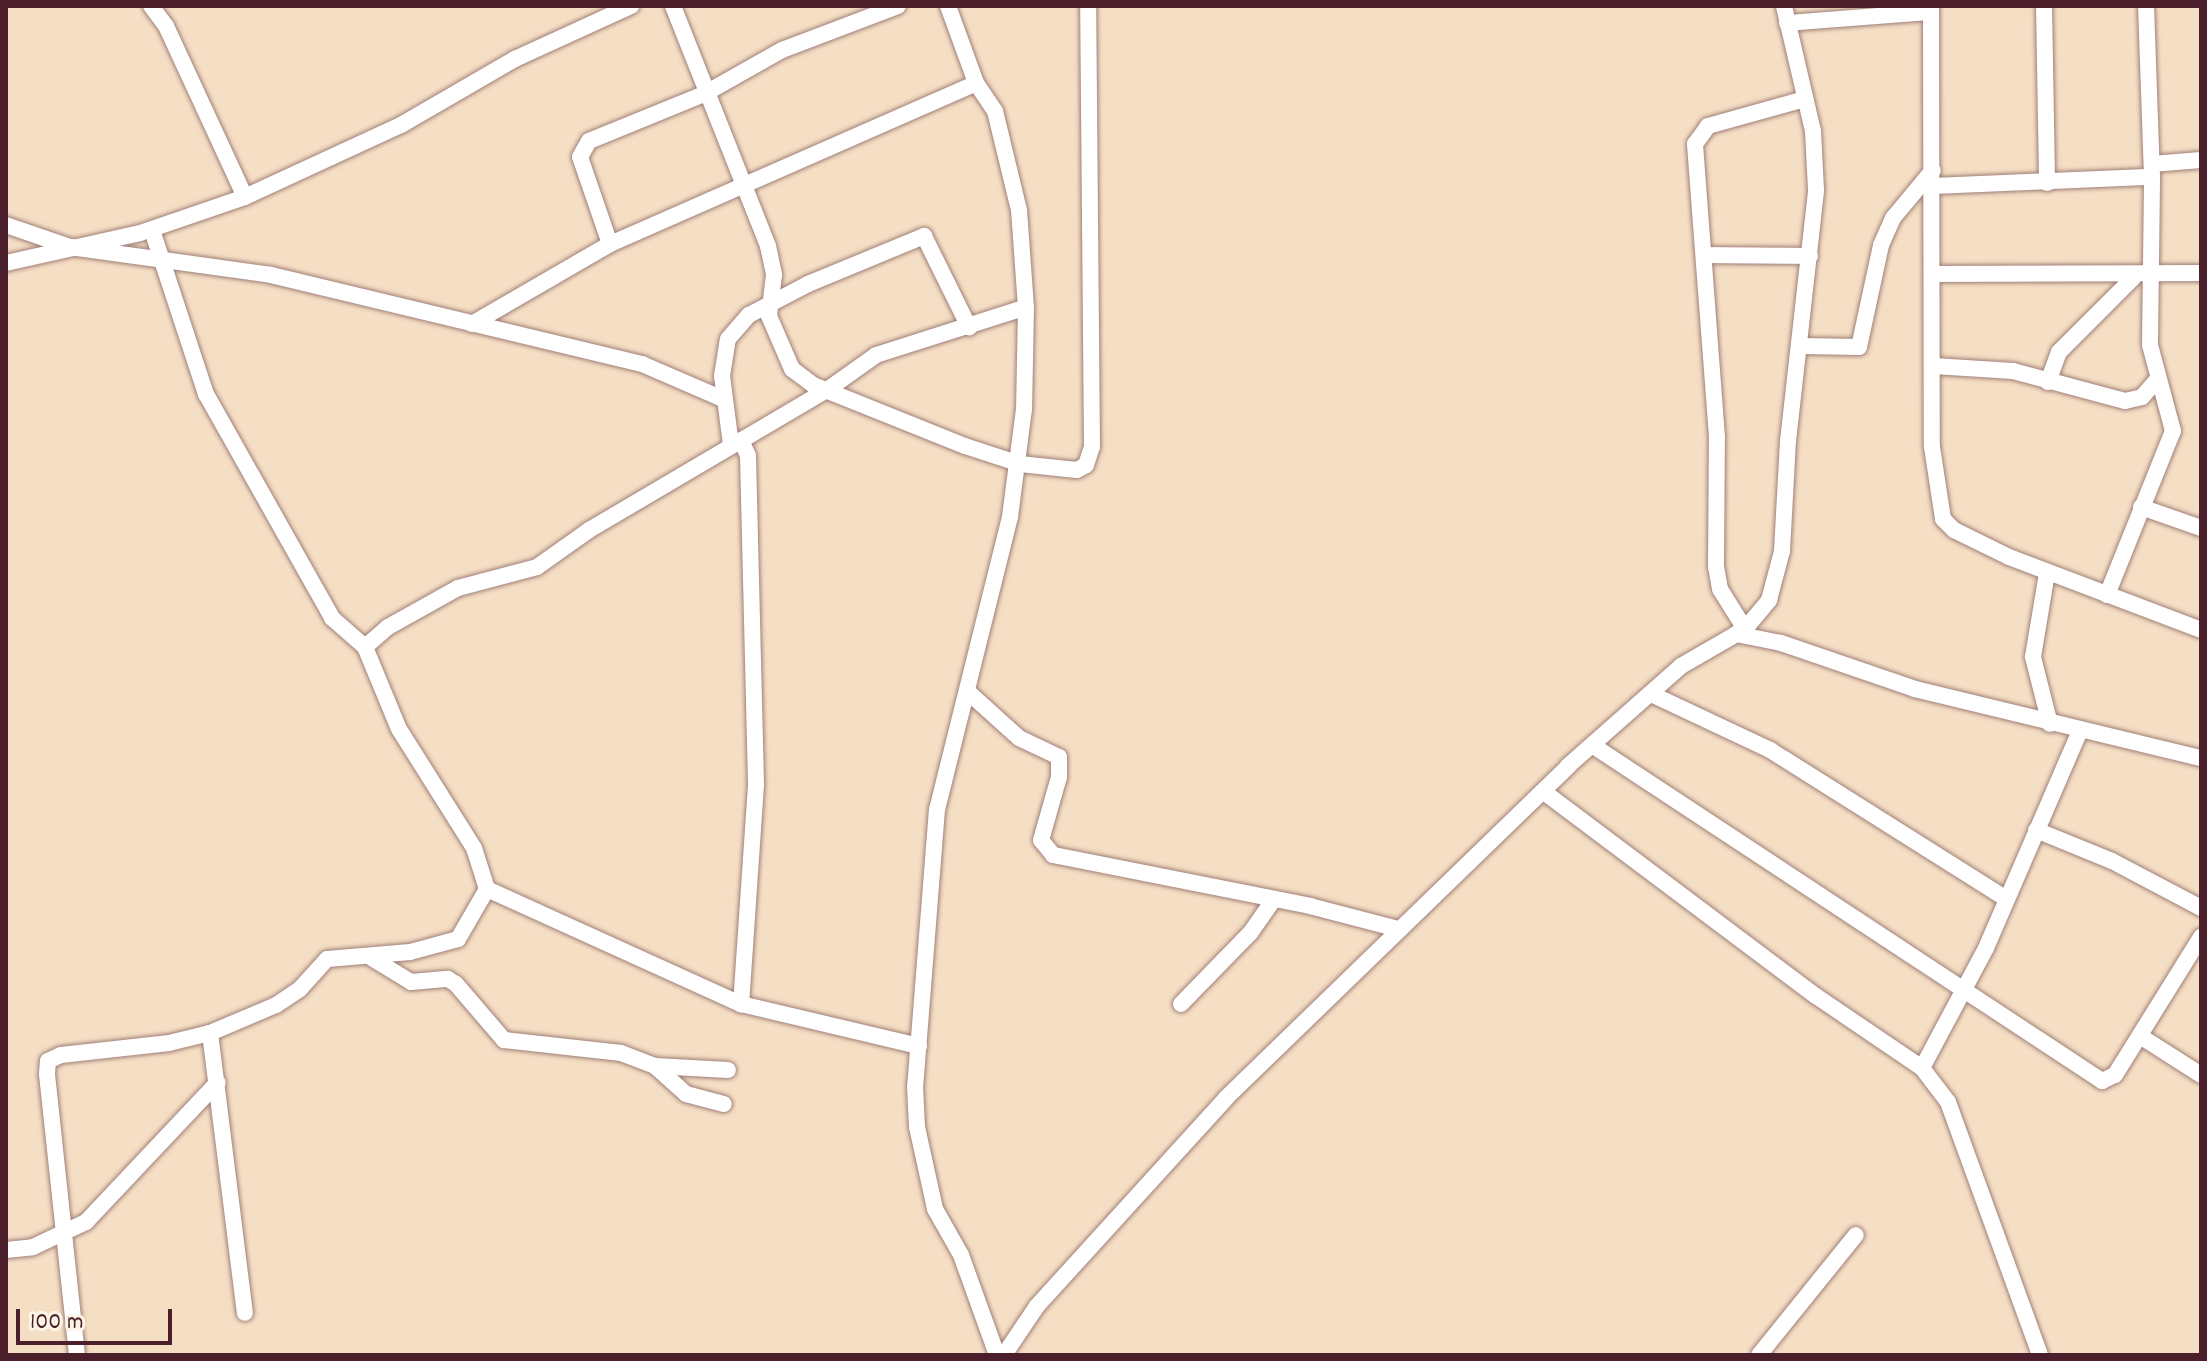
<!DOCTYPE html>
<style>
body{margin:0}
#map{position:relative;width:2207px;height:1361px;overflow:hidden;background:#f5dfc4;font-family:Dekko,sans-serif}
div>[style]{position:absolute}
.roads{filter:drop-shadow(0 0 2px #a07f78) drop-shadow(0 0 2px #a07f78)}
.minor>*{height:16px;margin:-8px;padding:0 8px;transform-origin:8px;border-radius:8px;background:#fff}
span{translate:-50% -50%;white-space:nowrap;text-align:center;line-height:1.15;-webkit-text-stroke:6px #fcf5e5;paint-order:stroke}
.frame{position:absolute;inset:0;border:8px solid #4a1f2b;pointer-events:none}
.scale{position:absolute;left:16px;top:1309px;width:156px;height:36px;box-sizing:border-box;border:4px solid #4a1f2b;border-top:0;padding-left:10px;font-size:24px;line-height:28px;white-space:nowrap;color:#4a1f2b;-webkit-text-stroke:6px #fcf5e5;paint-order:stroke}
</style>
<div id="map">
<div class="roads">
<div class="minor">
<div style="left:151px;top:6px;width:25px;rotate:53deg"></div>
<div style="left:166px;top:26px;width:188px;rotate:65.2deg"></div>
<div style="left:673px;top:6px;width:258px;rotate:68.4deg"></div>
<div style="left:768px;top:246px;width:30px;rotate:78deg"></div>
<div style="left:774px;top:275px;width:41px;rotate:97deg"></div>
<div style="left:769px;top:316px;width:58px;rotate:66.5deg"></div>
<div style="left:792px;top:369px;width:26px;rotate:37deg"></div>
<div style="left:813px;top:385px;width:164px;rotate:21.9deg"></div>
<div style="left:965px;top:446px;width:58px;rotate:18.1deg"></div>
<div style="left:1020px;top:464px;width:57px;rotate:6deg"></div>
<div style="left:1077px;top:470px;width:10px;rotate:-29deg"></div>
<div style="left:1086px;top:465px;width:20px;rotate:-72deg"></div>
<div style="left:1092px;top:446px;width:440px;rotate:-90.5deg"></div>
<div style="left:948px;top:6px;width:82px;rotate:70deg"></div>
<div style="left:976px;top:83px;width:34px;rotate:56deg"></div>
<div style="left:995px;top:111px;width:102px;rotate:76.4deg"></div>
<div style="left:1019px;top:210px;width:97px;rotate:85.9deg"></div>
<div style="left:1026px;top:307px;width:102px;rotate:91.1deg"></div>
<div style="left:1024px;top:409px;width:109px;rotate:97.4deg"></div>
<div style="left:1010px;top:517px;width:301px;rotate:104deg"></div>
<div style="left:937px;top:809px;width:278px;rotate:94.5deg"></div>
<div style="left:915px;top:1086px;width:41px;rotate:87.2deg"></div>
<div style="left:917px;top:1127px;width:84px;rotate:77.6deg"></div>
<div style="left:935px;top:1209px;width:53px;rotate:60.5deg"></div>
<div style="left:961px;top:1255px;width:106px;rotate:70.2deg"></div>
<div style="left:1931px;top:6px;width:441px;rotate:89.9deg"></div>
<div style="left:1932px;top:447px;width:73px;rotate:81.3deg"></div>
<div style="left:1943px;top:519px;width:16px;rotate:45deg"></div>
<div style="left:1954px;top:530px;width:61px;rotate:26.1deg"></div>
<div style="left:2009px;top:557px;width:205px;rotate:20.8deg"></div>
<div style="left:2044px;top:6px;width:177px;rotate:89deg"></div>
<div style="left:1787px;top:23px;width:144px;rotate:-4.4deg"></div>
<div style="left:2152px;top:164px;width:49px;rotate:-4.7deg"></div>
<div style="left:1933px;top:186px;width:219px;rotate:-2.4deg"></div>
<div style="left:6px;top:225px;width:68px;rotate:19deg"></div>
<div style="left:70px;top:247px;width:203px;rotate:7.9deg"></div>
<div style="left:271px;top:275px;width:382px;rotate:13.5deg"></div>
<div style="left:642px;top:364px;width:88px;rotate:23.4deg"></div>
<div style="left:152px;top:230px;width:173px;rotate:71.8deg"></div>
<div style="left:206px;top:394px;width:257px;rotate:60.6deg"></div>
<div style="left:332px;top:618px;width:44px;rotate:41.3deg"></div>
<div style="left:365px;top:647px;width:89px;rotate:67.5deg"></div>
<div style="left:399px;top:729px;width:141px;rotate:57.8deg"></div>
<div style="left:474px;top:848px;width:43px;rotate:72.4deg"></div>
<div style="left:487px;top:889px;width:58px;rotate:120.1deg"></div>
<div style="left:458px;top:939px;width:50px;rotate:164.8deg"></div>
<div style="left:410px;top:952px;width:83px;rotate:175.2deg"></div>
<div style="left:327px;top:959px;width:40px;rotate:132deg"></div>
<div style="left:300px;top:989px;width:29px;rotate:146deg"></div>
<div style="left:276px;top:1005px;width:72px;rotate:157deg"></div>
<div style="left:610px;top:244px;width:92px;rotate:-109deg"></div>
<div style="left:580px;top:157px;width:18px;rotate:-61deg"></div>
<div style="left:589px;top:141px;width:124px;rotate:-22.2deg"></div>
<div style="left:704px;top:94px;width:90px;rotate:-29.4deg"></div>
<div style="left:782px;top:50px;width:124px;rotate:-20.8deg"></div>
<div style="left:1704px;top:255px;width:106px;rotate:0.5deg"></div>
<div style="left:6px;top:263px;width:137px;rotate:-12.6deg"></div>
<div style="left:140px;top:233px;width:111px;rotate:-18.9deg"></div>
<div style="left:245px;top:197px;width:172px;rotate:-24.8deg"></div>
<div style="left:401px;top:125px;width:132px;rotate:-30.1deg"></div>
<div style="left:515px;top:59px;width:128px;rotate:-24.6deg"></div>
<div style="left:1933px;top:274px;width:268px;rotate:-0.2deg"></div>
<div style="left:472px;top:324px;width:160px;rotate:-30.1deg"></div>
<div style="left:610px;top:244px;width:400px;rotate:-23.7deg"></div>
<div style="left:1802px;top:346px;width:57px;rotate:1deg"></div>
<div style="left:1859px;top:347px;width:104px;rotate:-77.8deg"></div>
<div style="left:1881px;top:245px;width:30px;rotate:-66deg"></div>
<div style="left:1893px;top:218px;width:62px;rotate:-50.2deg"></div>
<div style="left:1934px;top:366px;width:79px;rotate:3.6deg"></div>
<div style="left:2013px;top:371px;width:116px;rotate:15deg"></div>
<div style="left:2125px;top:401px;width:17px;rotate:-13deg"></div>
<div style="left:2142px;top:397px;width:21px;rotate:-49deg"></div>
<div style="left:2048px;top:382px;width:32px;rotate:-70deg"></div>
<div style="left:2059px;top:352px;width:106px;rotate:-45deg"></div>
<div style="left:741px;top:440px;width:17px;rotate:66deg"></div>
<div style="left:748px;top:456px;width:329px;rotate:88.6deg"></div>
<div style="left:756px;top:785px;width:220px;rotate:93.9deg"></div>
<div style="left:731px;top:445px;width:70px;rotate:-97.4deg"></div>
<div style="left:722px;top:376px;width:37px;rotate:-81deg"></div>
<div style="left:728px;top:339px;width:32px;rotate:-49deg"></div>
<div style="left:749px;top:315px;width:67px;rotate:-27.7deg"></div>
<div style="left:808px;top:284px;width:126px;rotate:-22.5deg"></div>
<div style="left:924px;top:236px;width:102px;rotate:63.7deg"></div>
<div style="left:2141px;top:507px;width:64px;rotate:19.3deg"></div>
<div style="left:2047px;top:573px;width:85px;rotate:99.5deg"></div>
<div style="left:2033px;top:657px;width:69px;rotate:75.8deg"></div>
<div style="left:2107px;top:595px;width:177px;rotate:-68.1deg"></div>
<div style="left:2173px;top:431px;width:89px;rotate:-105deg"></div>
<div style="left:2150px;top:345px;width:168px;rotate:-89.3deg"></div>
<div style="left:2152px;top:177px;width:171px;rotate:-92deg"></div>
<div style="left:1745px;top:629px;width:47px;rotate:-122deg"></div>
<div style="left:1720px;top:589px;width:22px;rotate:-100deg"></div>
<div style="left:1716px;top:567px;width:130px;rotate:-89.6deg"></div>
<div style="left:1717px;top:437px;width:294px;rotate:-94.3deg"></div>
<div style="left:1695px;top:144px;width:22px;rotate:-54deg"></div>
<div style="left:1708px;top:126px;width:101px;rotate:-15.6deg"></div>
<div style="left:1736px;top:634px;width:46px;rotate:11.3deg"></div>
<div style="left:1781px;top:643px;width:142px;rotate:18.9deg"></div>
<div style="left:1915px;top:689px;width:294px;rotate:13.6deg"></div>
<div style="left:365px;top:647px;width:30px;rotate:-41deg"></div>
<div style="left:388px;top:627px;width:80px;rotate:-29.1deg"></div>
<div style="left:458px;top:588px;width:82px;rotate:-14.9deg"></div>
<div style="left:537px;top:567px;width:64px;rotate:-35.4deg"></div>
<div style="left:589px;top:530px;width:276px;rotate:-30.5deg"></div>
<div style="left:827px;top:390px;width:60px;rotate:-35.5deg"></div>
<div style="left:876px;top:355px;width:157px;rotate:-17.7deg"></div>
<div style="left:967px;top:691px;width:70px;rotate:42.1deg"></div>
<div style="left:1019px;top:738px;width:44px;rotate:25.4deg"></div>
<div style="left:1059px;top:757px;width:20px;rotate:90deg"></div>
<div style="left:1059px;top:777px;width:66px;rotate:105.9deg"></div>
<div style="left:1041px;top:840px;width:19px;rotate:51deg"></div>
<div style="left:1053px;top:855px;width:262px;rotate:11.2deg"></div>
<div style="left:1310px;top:906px;width:91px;rotate:14.6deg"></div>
<div style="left:1651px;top:694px;width:132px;rotate:25.2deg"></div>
<div style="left:1770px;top:750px;width:280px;rotate:32.2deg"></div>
<div style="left:1592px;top:745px;width:611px;rotate:33.38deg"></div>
<div style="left:2102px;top:1081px;width:14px;rotate:-25deg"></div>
<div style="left:2115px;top:1075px;width:163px;rotate:-58.1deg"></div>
<div style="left:1544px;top:792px;width:340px;rotate:36.9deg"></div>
<div style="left:1816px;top:996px;width:128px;rotate:34.2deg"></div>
<div style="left:1922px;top:1068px;width:43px;rotate:52.6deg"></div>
<div style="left:1948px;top:1102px;width:269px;rotate:70deg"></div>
<div style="left:2036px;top:830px;width:82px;rotate:22.2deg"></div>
<div style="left:2112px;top:861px;width:101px;rotate:27.8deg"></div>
<div style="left:487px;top:889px;width:279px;rotate:24.4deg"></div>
<div style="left:741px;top:1004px;width:183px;rotate:13.3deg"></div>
<div style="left:370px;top:957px;width:48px;rotate:31.4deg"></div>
<div style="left:411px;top:982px;width:37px;rotate:-5deg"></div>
<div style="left:448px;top:979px;width:9px;rotate:32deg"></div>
<div style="left:456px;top:984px;width:74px;rotate:49.4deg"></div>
<div style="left:504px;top:1040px;width:118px;rotate:6.3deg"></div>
<div style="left:621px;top:1053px;width:36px;rotate:21deg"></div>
<div style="left:655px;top:1066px;width:73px;rotate:3.1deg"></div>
<div style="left:1181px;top:1004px;width:100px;rotate:-45.8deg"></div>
<div style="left:1251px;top:932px;width:40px;rotate:-55.1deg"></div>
<div style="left:2140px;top:1036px;width:72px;rotate:32.6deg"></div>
<div style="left:655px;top:1066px;width:42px;rotate:42.1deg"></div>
<div style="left:686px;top:1094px;width:39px;rotate:15deg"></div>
<div style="left:1922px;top:1068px;width:136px;rotate:-61.9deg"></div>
<div style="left:1986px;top:948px;width:236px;rotate:-66.6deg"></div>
<div style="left:6px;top:1250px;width:27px;rotate:-6deg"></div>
<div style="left:33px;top:1247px;width:59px;rotate:-25.3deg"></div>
<div style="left:86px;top:1222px;width:192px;rotate:-46.7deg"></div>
<div style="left:77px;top:1355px;width:283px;rotate:-96.1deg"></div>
<div style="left:47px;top:1074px;width:13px;rotate:-86deg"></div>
<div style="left:48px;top:1061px;width:14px;rotate:-25deg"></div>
<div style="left:61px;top:1055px;width:109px;rotate:-6.3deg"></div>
<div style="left:169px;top:1043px;width:42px;rotate:-13.7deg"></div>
<div style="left:210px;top:1033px;width:282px;rotate:82.9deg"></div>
<div style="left:1004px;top:1355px;width:59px;rotate:-56deg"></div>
<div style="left:1037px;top:1306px;width:281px;rotate:-47.7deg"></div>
<div style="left:1226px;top:1098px;width:477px;rotate:-44.1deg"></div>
<div style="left:1568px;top:766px;width:151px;rotate:-41.5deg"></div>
<div style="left:1681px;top:666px;width:74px;rotate:-30deg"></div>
<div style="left:1745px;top:629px;width:38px;rotate:-50deg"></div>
<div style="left:1769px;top:600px;width:51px;rotate:-75.1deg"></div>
<div style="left:1782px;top:551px;width:110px;rotate:-86.9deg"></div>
<div style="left:1788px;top:441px;width:253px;rotate:-83.6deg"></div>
<div style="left:1816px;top:190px;width:59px;rotate:-92.9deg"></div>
<div style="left:1813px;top:131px;width:128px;rotate:-103.1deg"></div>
<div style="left:1759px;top:1355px;width:154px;rotate:-51.1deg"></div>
</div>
</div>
<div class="frame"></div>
<div class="scale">100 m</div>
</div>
